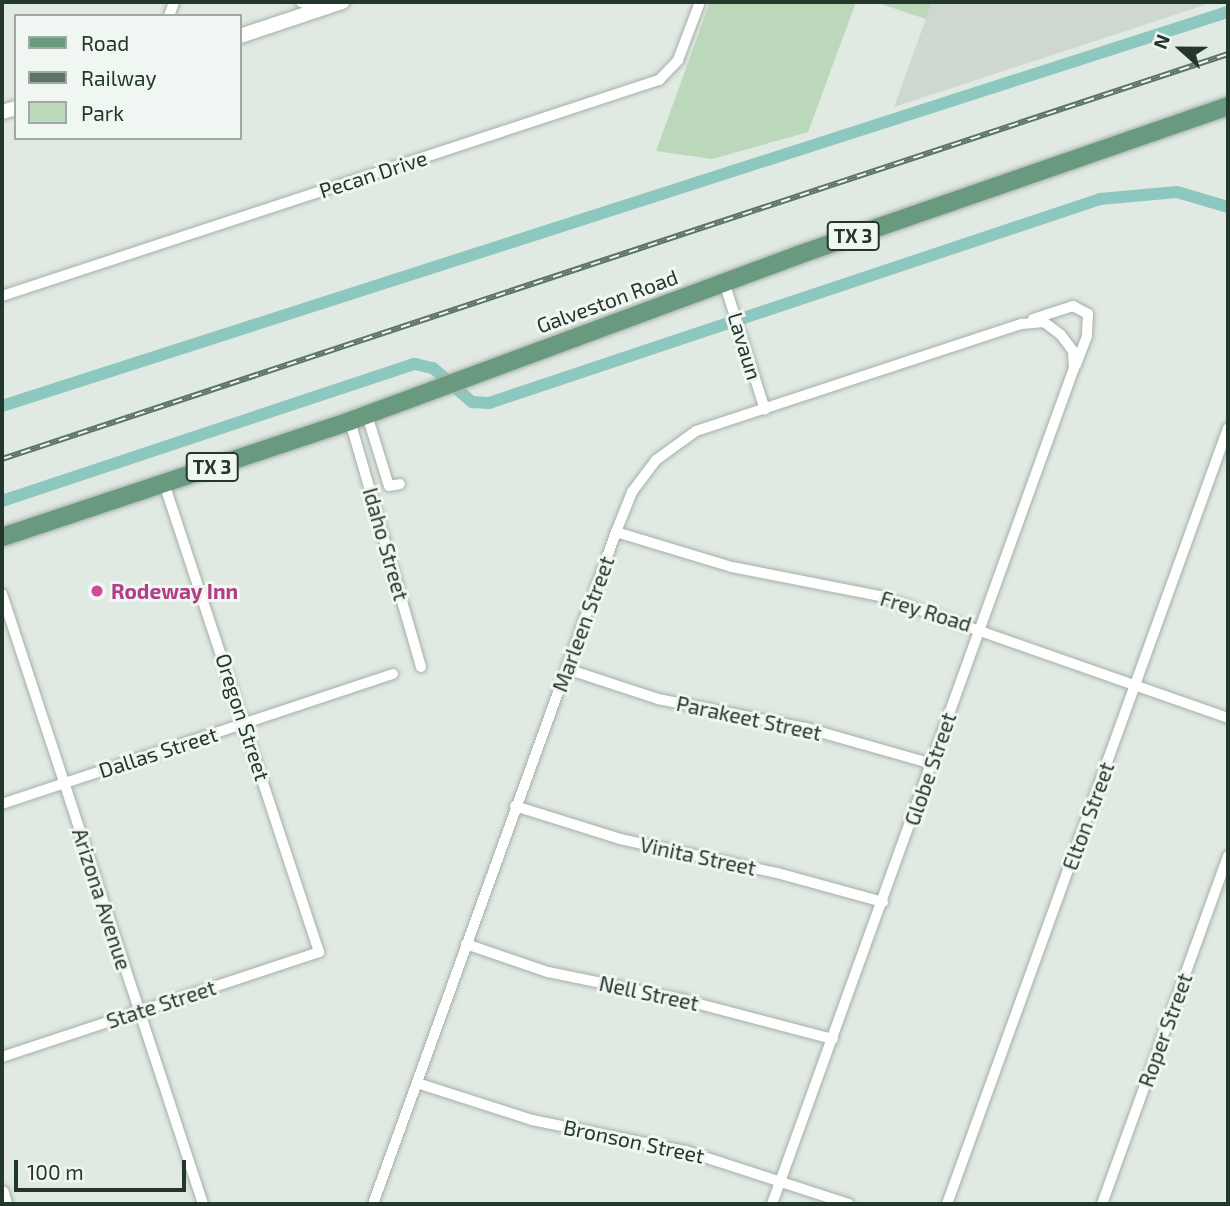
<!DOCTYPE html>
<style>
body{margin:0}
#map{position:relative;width:1230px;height:1206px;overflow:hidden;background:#e0e9e2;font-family:"Exo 2",sans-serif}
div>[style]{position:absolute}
.built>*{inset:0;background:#ced8d1}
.green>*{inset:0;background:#bbd8bb}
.canal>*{height:12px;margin:-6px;padding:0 6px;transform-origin:6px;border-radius:6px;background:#8dc8c0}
.roads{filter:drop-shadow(0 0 2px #a4b0a8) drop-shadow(0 0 2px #a4b0a8)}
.minor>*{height:10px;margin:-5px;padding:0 5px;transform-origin:5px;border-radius:5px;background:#fff}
.tertiary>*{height:14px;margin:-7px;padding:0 7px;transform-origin:7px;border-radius:7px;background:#fff}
.primary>*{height:18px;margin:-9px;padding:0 9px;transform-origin:9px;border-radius:9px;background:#69997f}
.rail>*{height:6px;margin-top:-3px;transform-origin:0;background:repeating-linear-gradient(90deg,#f0f6f1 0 10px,#5d7366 0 20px);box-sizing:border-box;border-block:2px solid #5d7366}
.dots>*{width:19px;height:19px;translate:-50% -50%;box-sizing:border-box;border:4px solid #f0f6f1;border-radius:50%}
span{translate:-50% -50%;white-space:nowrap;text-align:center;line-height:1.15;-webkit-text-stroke:6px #f0f6f1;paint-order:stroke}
.shield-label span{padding:2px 5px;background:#f0f6f1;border:2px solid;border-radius:5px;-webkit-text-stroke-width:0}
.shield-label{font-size:19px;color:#23372c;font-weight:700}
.street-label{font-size:21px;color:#23372c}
.hotel-label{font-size:21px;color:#b23c85;font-weight:700}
.left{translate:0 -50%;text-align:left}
.frame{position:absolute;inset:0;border:4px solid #23372c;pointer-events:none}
.legend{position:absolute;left:14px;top:14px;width:228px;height:126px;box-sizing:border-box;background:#f0f6f1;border:2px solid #9eaaa2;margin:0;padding:9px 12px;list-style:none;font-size:21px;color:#23372c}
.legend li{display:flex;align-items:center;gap:14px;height:35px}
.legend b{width:35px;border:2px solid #9eaaa2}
.north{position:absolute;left:1146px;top:14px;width:70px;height:70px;-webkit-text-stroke:5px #f0f6f1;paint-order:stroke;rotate:291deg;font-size:19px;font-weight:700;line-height:28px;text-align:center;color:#23372c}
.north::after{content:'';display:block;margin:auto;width:24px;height:32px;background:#23372c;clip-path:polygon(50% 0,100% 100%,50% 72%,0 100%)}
.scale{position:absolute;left:14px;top:1160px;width:172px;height:32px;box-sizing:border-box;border:4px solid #23372c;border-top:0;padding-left:9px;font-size:21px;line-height:24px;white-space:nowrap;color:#23372c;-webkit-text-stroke:5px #f0f6f1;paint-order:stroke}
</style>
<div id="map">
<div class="built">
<div style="clip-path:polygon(932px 2px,1214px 2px,894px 107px)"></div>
</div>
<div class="green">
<div style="clip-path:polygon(710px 2px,856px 2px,808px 132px,712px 159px,656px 151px)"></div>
<div style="clip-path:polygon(875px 2px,932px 2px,926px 19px)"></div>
</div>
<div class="canal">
<div style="left:2px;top:406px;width:1288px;rotate:-17.82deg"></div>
<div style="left:2px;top:501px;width:435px;rotate:-18.4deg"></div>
<div style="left:415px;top:364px;width:18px;rotate:13deg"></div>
<div style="left:433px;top:368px;width:52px;rotate:41.1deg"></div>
<div style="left:472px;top:402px;width:17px;rotate:3deg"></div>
<div style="left:489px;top:403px;width:644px;rotate:-18.46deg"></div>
<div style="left:1100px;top:199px;width:77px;rotate:-5.2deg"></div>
<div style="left:1177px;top:192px;width:53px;rotate:16.4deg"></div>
</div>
<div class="roads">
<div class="minor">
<div style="left:301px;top:2px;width:21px;rotate:19deg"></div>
<div style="left:169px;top:16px;width:15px;rotate:-70deg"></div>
<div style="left:724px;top:282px;width:134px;rotate:72.2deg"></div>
<div style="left:2px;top:296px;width:692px;rotate:-18.2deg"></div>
<div style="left:659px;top:80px;width:28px;rotate:-46deg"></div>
<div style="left:678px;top:60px;width:62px;rotate:-69.2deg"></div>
<div style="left:1033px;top:319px;width:42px;rotate:-18deg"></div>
<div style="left:1073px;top:306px;width:17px;rotate:28deg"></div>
<div style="left:1088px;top:314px;width:22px;rotate:93deg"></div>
<div style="left:1087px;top:336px;width:31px;rotate:111deg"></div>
<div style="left:367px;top:415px;width:74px;rotate:72.8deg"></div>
<div style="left:389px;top:486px;width:11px;rotate:-10deg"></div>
<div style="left:350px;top:421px;width:256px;rotate:73.9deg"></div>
<div style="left:616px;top:532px;width:121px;rotate:16.8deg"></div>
<div style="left:732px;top:567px;width:151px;rotate:11.1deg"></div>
<div style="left:880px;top:596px;width:369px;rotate:19.3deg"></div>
<div style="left:2px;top:594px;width:642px;rotate:71.76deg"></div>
<div style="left:567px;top:669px;width:96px;rotate:18.2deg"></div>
<div style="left:658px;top:699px;width:151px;rotate:11.1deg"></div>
<div style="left:806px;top:728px;width:131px;rotate:15.9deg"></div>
<div style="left:2px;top:804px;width:412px;rotate:-18.4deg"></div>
<div style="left:515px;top:806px;width:110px;rotate:17.4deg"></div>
<div style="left:620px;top:839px;width:161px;rotate:12.2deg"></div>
<div style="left:777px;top:873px;width:110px;rotate:15.3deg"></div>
<div style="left:466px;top:944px;width:87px;rotate:18.9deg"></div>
<div style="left:548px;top:972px;width:139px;rotate:11.6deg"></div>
<div style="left:684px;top:1000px;width:154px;rotate:14.7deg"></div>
<div style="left:2px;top:1057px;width:334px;rotate:-18.3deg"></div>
<div style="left:319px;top:952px;width:495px;rotate:-108.3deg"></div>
<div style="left:417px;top:1083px;width:121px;rotate:17.8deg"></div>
<div style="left:532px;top:1120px;width:157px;rotate:11.4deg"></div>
<div style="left:686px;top:1151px;width:171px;rotate:18deg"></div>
<div style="left:373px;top:1204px;width:715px;rotate:-70.12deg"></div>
<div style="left:616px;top:532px;width:43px;rotate:-68.2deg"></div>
<div style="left:632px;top:492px;width:40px;rotate:-53deg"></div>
<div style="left:656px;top:460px;width:49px;rotate:-35.9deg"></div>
<div style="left:696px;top:431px;width:343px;rotate:-18.2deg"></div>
<div style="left:1022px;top:324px;width:22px;rotate:-5deg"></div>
<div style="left:1044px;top:322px;width:21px;rotate:37deg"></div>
<div style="left:1061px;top:335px;width:20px;rotate:53deg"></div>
<div style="left:1073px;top:351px;width:17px;rotate:87deg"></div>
<div style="left:1074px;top:368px;width:889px;rotate:109.86deg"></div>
<div style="left:947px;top:1204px;width:825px;rotate:-70.09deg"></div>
<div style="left:1102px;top:1204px;width:370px;rotate:-70.1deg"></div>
</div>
<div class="tertiary">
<div style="left:240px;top:36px;width:108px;rotate:-18.4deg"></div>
<div style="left:2px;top:112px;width:15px;rotate:-16deg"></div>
<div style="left:2px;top:1193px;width:11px;rotate:75deg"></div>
</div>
<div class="primary">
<div style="left:2px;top:537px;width:367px;rotate:-18.4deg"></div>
<div style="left:350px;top:421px;width:478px;rotate:-20.3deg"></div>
<div style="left:798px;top:255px;width:455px;rotate:-19.1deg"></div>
</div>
</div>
<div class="rail">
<div style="left:2px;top:459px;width:1291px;rotate:-18.28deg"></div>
</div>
<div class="dots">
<div style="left:97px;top:591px;background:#d1479c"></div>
</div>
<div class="shield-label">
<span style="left:853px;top:236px">TX 3</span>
<span style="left:212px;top:467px">TX 3</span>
</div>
<div class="street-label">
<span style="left:373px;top:174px;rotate:-18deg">Pecan Drive</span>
<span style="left:607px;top:301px;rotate:-20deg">Galveston Road</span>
<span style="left:745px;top:346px;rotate:73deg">Lavaun</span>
<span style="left:386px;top:544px;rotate:74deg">Idaho Street</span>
<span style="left:926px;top:611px;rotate:17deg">Frey Road</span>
<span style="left:583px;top:624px;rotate:-70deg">Marleen Street</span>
<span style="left:243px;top:717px;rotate:72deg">Oregon Street</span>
<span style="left:749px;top:718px;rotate:12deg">Parakeet Street</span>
<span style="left:158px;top:752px;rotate:-18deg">Dallas Street</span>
<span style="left:930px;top:769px;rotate:-71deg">Globe Street</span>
<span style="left:1088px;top:816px;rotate:-70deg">Elton Street</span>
<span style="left:698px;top:856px;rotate:12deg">Vinita Street</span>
<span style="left:102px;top:899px;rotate:72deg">Arizona Avenue</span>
<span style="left:649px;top:993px;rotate:12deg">Nell Street</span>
<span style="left:161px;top:1004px;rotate:-18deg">State Street</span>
<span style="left:1165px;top:1030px;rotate:-70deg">Roper Street</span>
<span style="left:634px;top:1141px;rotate:12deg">Bronson Street</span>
</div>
<div class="hotel-label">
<span class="left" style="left:111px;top:591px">Rodeway Inn</span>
</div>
<div class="frame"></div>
<ul class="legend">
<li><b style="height:9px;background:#69997f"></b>Road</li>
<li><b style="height:9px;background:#5d7366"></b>Railway</li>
<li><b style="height:19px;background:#bbd8bb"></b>Park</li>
</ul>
<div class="north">N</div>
<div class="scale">100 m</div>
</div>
